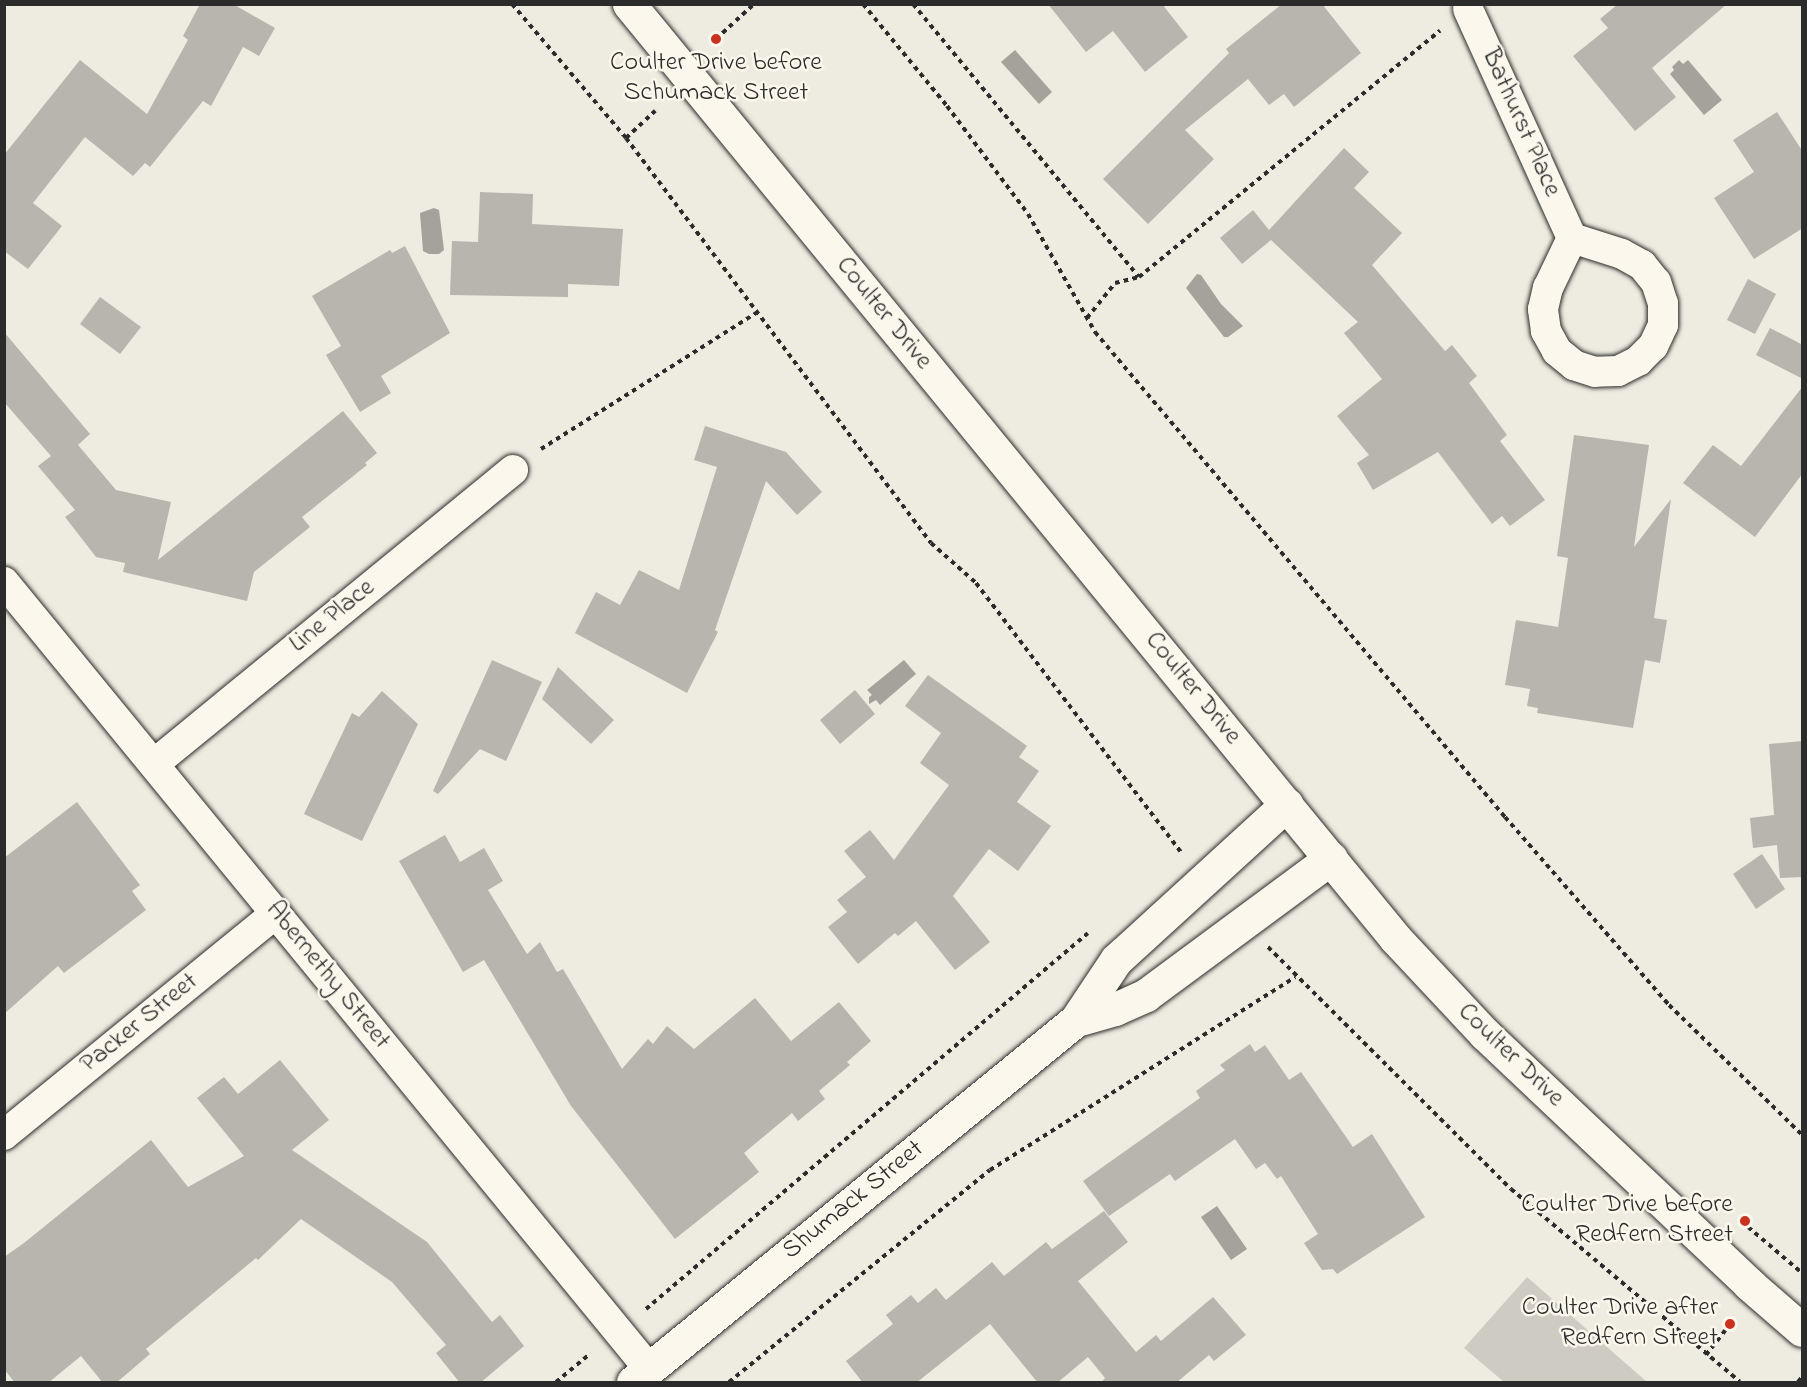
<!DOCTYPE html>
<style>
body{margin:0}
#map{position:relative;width:1807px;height:1387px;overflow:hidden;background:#eeebe0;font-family:"Indie Flower",sans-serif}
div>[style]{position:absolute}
.green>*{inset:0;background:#cecbc2}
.water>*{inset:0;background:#a4a29a}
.building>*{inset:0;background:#b8b5ae}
.path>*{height:4px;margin-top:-2px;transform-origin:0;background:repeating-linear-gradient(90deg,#2b2b2b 0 4.5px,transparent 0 9px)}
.roads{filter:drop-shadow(0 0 2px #2b2b2b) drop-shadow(0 0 2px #2b2b2b)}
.street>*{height:30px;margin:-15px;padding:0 15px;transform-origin:15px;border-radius:15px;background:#fbf7ec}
.secondary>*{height:33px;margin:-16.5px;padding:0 16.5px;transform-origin:16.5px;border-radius:16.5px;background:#fbf7ec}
.primary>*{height:33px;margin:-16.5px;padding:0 16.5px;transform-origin:16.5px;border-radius:16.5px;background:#fbf7ec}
.dots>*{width:16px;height:16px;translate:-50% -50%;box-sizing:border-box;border:3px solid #fbf7ec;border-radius:50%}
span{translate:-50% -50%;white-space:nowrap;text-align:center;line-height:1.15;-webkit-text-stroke:5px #fbf7ec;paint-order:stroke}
.poi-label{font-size:26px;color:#2b2b2b}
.right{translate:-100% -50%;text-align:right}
.street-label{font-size:26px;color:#2b2b2b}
.frame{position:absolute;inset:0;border:6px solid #2b2b2b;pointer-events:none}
</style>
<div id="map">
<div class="green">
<div style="clip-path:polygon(1527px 1277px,1647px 1382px,1504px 1382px,1464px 1348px)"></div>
</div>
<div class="water">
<div style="clip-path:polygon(1015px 50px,1052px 92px,1039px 104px,1001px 62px)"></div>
<div style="clip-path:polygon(1679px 60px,1683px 64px,1688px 60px,1722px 100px,1704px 115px,1670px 74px,1674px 70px,1672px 67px)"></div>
<div style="clip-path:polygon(434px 208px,439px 210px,444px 250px,439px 254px,429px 254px,423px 251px,420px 213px)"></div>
<div style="clip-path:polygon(1197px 274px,1201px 275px,1221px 304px,1243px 326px,1228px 337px,1224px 337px,1186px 288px)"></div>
<div style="clip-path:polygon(904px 660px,916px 674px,880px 705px,876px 700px,869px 704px,869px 697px,872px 695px,867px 690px)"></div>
<div style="clip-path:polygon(1217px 1206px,1247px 1249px,1231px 1260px,1201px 1217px)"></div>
</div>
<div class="building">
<div style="clip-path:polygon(200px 4px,233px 4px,275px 28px,259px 56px,243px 47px,211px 106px,203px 101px,150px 167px,145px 163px,133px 176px,85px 137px,33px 203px,62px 226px,28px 269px,4px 251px,4px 155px,80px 60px,147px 114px,188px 40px,183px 36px)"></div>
<div style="clip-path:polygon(1048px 4px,1162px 4px,1188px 37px,1145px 72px,1113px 31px,1086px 52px)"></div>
<div style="clip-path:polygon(1282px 4px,1322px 4px,1361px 53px,1294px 107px,1284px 94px,1269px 105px,1248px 79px,1185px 130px,1214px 159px,1148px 224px,1103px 179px,1229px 53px,1226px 49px)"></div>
<div style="clip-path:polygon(1618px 4px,1727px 4px,1652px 68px,1676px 97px,1635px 131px,1573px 56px,1608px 28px,1600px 19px)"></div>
<div style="clip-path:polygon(1777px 112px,1803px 152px,1803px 228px,1754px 259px,1714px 198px,1754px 172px,1733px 140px)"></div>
<div style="clip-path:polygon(1344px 148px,1369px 172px,1354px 188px,1402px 233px,1372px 265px,1445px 351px,1452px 345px,1477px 376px,1469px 383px,1507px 435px,1500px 441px,1545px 500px,1510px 526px,1502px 516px,1492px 524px,1438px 452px,1373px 490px,1357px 463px,1369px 455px,1337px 416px,1382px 379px,1344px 333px,1358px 322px,1271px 240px,1242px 264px,1220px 238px,1253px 210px,1269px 230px)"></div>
<div style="clip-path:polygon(480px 192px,533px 194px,532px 224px,623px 229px,619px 286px,568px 284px,568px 297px,450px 295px,452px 241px,478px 242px)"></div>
<div style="clip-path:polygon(405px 246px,450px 333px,381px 376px,391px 393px,360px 412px,326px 355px,341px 346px,312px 296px,390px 250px,392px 253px)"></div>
<div style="clip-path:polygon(1748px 279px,1776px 294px,1755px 334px,1727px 320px)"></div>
<div style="clip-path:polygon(100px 297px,141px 327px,120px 354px,80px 324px)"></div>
<div style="clip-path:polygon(1770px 328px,1803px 345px,1803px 379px,1756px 355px)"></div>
<div style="clip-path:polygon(4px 332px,90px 434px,78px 445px,116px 490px,171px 502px,158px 560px,343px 411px,377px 453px,365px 463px,367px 465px,302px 517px,310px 527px,254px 572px,247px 601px,123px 572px,125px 563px,96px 557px,65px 517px,75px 510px,38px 466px,51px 456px,4px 402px)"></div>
<div style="clip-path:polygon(1803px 386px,1803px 473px,1755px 537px,1683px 483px,1713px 445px,1741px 466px)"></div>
<div style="clip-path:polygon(705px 426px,786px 452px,822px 492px,797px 515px,766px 481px,715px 630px,718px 632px,687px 693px,575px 633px,596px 592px,620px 605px,639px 570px,679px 590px,717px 467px,694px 460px)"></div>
<div style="clip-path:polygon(1574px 435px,1649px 445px,1634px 547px,1671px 499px,1654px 618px,1667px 620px,1660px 663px,1645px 660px,1633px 728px,1537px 713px,1538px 708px,1527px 706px,1530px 689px,1505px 685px,1516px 620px,1558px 627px,1568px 558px,1557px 556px)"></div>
<div style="clip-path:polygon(492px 660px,542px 682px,506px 761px,480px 749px,438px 794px,433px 791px)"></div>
<div style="clip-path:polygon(558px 667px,614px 720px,591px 744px,542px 699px)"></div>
<div style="clip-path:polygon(928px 675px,1027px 746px,1019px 757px,1039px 771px,1017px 802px,1051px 826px,1018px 871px,989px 849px,953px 896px,990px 942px,955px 970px,916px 921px,898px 936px,895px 933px,858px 964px,828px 927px,847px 912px,837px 900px,866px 877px,844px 851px,870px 830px,894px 860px,949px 785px,920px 763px,941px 733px,905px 706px)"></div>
<div style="clip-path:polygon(855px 690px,875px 714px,840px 744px,820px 720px)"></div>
<div style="clip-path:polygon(382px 691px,418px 724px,362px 841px,304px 814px,352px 713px,359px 717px)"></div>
<div style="clip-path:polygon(1803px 741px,1803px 877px,1780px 878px,1777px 845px,1753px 848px,1750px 818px,1774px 815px,1769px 744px)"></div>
<div style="clip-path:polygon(77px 802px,140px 885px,132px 891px,146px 910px,64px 973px,58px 966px,4px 1014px,4px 858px)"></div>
<div style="clip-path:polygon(445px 835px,460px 862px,484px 848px,503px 881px,488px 890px,527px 954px,540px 942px,557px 972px,563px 969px,622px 1069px,648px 1039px,653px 1044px,667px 1026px,694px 1049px,755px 998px,791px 1041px,839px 1002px,871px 1041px,847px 1062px,850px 1065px,819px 1091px,825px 1099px,798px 1121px,792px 1113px,744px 1153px,759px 1172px,675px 1239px,571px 1106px,484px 960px,463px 972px,399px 861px)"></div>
<div style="clip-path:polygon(1762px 854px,1785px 889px,1756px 909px,1733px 874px)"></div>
<div style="clip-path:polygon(1250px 1044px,1255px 1052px,1265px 1045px,1289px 1080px,1301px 1072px,1353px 1147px,1372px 1134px,1425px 1217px,1337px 1274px,1333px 1269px,1322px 1270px,1304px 1243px,1318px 1234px,1281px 1176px,1277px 1179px,1265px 1163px,1256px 1169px,1235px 1139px,1175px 1181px,1170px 1174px,1109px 1216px,1083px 1181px,1200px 1098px,1196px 1091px,1225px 1070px,1220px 1065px)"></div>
<div style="clip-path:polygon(280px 1060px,329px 1120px,292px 1150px,427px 1242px,492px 1322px,500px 1315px,524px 1346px,480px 1383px,460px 1383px,436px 1353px,446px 1345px,392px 1282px,301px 1219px,258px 1260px,256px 1258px,146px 1349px,150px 1354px,116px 1383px,103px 1383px,81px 1356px,48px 1383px,15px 1383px,4px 1369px,4px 1257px,24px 1243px,151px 1140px,188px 1187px,244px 1156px,197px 1098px,224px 1077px,238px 1094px)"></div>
<div style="clip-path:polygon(1104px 1211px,1128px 1242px,1078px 1281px,1136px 1352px,1156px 1335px,1161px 1341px,1213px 1297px,1246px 1335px,1214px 1361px,1209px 1355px,1176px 1383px,1101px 1383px,1105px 1378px,1088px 1357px,1057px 1383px,1038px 1383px,990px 1324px,916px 1383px,863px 1383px,846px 1361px,893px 1324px,886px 1315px,911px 1295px,918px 1303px,936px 1288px,946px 1300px,992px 1262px,1004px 1276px,1046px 1242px,1052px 1249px)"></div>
</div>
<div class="path">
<div style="left:512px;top:4px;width:176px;rotate:49.6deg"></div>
<div style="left:626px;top:138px;width:507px;rotate:53.02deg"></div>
<div style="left:931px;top:543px;width:60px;rotate:41.6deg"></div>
<div style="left:976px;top:583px;width:340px;rotate:52.7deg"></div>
<div style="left:863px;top:4px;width:132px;rotate:50.5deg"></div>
<div style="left:947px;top:106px;width:135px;rotate:53.1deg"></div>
<div style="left:1028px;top:214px;width:136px;rotate:60.4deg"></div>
<div style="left:1095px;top:332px;width:635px;rotate:49.79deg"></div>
<div style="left:1505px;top:817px;width:249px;rotate:48.9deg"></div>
<div style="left:1669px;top:1005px;width:186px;rotate:44.3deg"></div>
<div style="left:913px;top:4px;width:354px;rotate:50.4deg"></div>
<div style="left:716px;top:39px;width:52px;rotate:-42.6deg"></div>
<div style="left:626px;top:138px;width:40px;rotate:-43deg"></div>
<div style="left:1087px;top:318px;width:45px;rotate:-51.3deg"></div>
<div style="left:1115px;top:283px;width:25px;rotate:-14deg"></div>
<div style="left:1139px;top:277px;width:389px;rotate:-39.3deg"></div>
<div style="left:541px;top:449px;width:257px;rotate:-32.3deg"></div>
<div style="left:1268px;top:947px;width:343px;rotate:44.9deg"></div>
<div style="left:1511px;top:1189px;width:299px;rotate:40.1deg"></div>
<div style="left:1748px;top:1227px;width:71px;rotate:40.4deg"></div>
<div style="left:646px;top:1309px;width:580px;rotate:-40.39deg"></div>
<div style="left:1706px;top:1355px;width:39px;rotate:-52deg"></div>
<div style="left:556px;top:1382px;width:45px;rotate:-39.6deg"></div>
<div style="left:729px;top:1382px;width:336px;rotate:-39.1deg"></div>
<div style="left:990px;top:1170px;width:361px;rotate:-32.3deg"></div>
<div style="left:1798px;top:1382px;width:6px;rotate:-51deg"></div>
</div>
<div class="roads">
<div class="street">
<div style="left:1468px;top:9px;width:252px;rotate:65.6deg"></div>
<div style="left:1572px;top:238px;width:52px;rotate:17.7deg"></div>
<div style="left:1622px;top:254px;width:23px;rotate:29deg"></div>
<div style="left:1642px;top:265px;width:22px;rotate:51deg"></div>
<div style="left:1656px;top:282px;width:22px;rotate:72deg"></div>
<div style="left:1663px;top:303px;width:22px;rotate:90deg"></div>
<div style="left:1663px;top:325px;width:23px;rotate:115deg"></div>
<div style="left:1653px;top:346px;width:21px;rotate:135deg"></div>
<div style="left:1638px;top:361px;width:22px;rotate:153deg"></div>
<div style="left:1618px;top:371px;width:23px;rotate:178deg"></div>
<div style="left:1595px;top:372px;width:22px;rotate:-162deg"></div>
<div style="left:1574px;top:365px;width:22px;rotate:-141deg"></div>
<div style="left:1557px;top:351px;width:23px;rotate:-119deg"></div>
<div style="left:1546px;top:331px;width:22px;rotate:-98deg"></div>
<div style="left:1543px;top:309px;width:22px;rotate:-77deg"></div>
<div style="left:1548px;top:288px;width:55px;rotate:-64.4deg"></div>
<div style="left:4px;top:582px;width:1018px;rotate:50.66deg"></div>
<div style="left:154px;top:764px;width:464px;rotate:-39.3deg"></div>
<div style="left:4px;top:1135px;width:351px;rotate:-39.2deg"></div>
</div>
<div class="secondary">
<div style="left:1076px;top:1020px;width:41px;rotate:-15.8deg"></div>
<div style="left:1115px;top:1009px;width:34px;rotate:-24deg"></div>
<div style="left:1146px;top:995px;width:230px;rotate:-36.5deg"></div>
<div style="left:633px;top:1382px;width:572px;rotate:-39.25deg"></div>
<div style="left:1076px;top:1020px;width:72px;rotate:-56.3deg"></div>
<div style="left:1116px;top:960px;width:231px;rotate:-42.4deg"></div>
</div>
<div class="primary">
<div style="left:629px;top:4px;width:1209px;rotate:50.64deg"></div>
<div style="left:1396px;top:939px;width:130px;rotate:46.9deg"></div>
<div style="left:1485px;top:1034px;width:364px;rotate:43.4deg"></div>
<div style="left:1749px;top:1284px;width:70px;rotate:41deg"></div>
</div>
</div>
<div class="dots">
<div style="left:716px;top:39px;background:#c8321e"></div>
<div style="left:1745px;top:1221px;background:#c8321e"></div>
<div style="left:1730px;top:1324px;background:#c8321e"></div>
</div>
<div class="poi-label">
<span style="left:716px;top:79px">Coulter Drive before<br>Schumack Street</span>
<span class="right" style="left:1733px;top:1221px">Coulter Drive before<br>Redfern Street</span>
<span class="right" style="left:1718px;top:1324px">Coulter Drive after<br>Redfern Street</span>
</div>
<div class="street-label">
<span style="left:1520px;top:123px;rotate:66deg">Bathurst Place</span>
<span style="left:883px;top:314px;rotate:51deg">Coulter Drive</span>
<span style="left:333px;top:617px;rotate:-39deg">Line Place</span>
<span style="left:1192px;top:689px;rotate:51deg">Coulter Drive</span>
<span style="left:327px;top:976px;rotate:51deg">Abernethy Street</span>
<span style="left:140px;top:1024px;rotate:-39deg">Packer Street</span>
<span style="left:1510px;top:1056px;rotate:44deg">Coulter Drive</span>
<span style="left:854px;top:1201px;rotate:-39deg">Shumack Street</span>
</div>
<div class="frame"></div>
</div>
